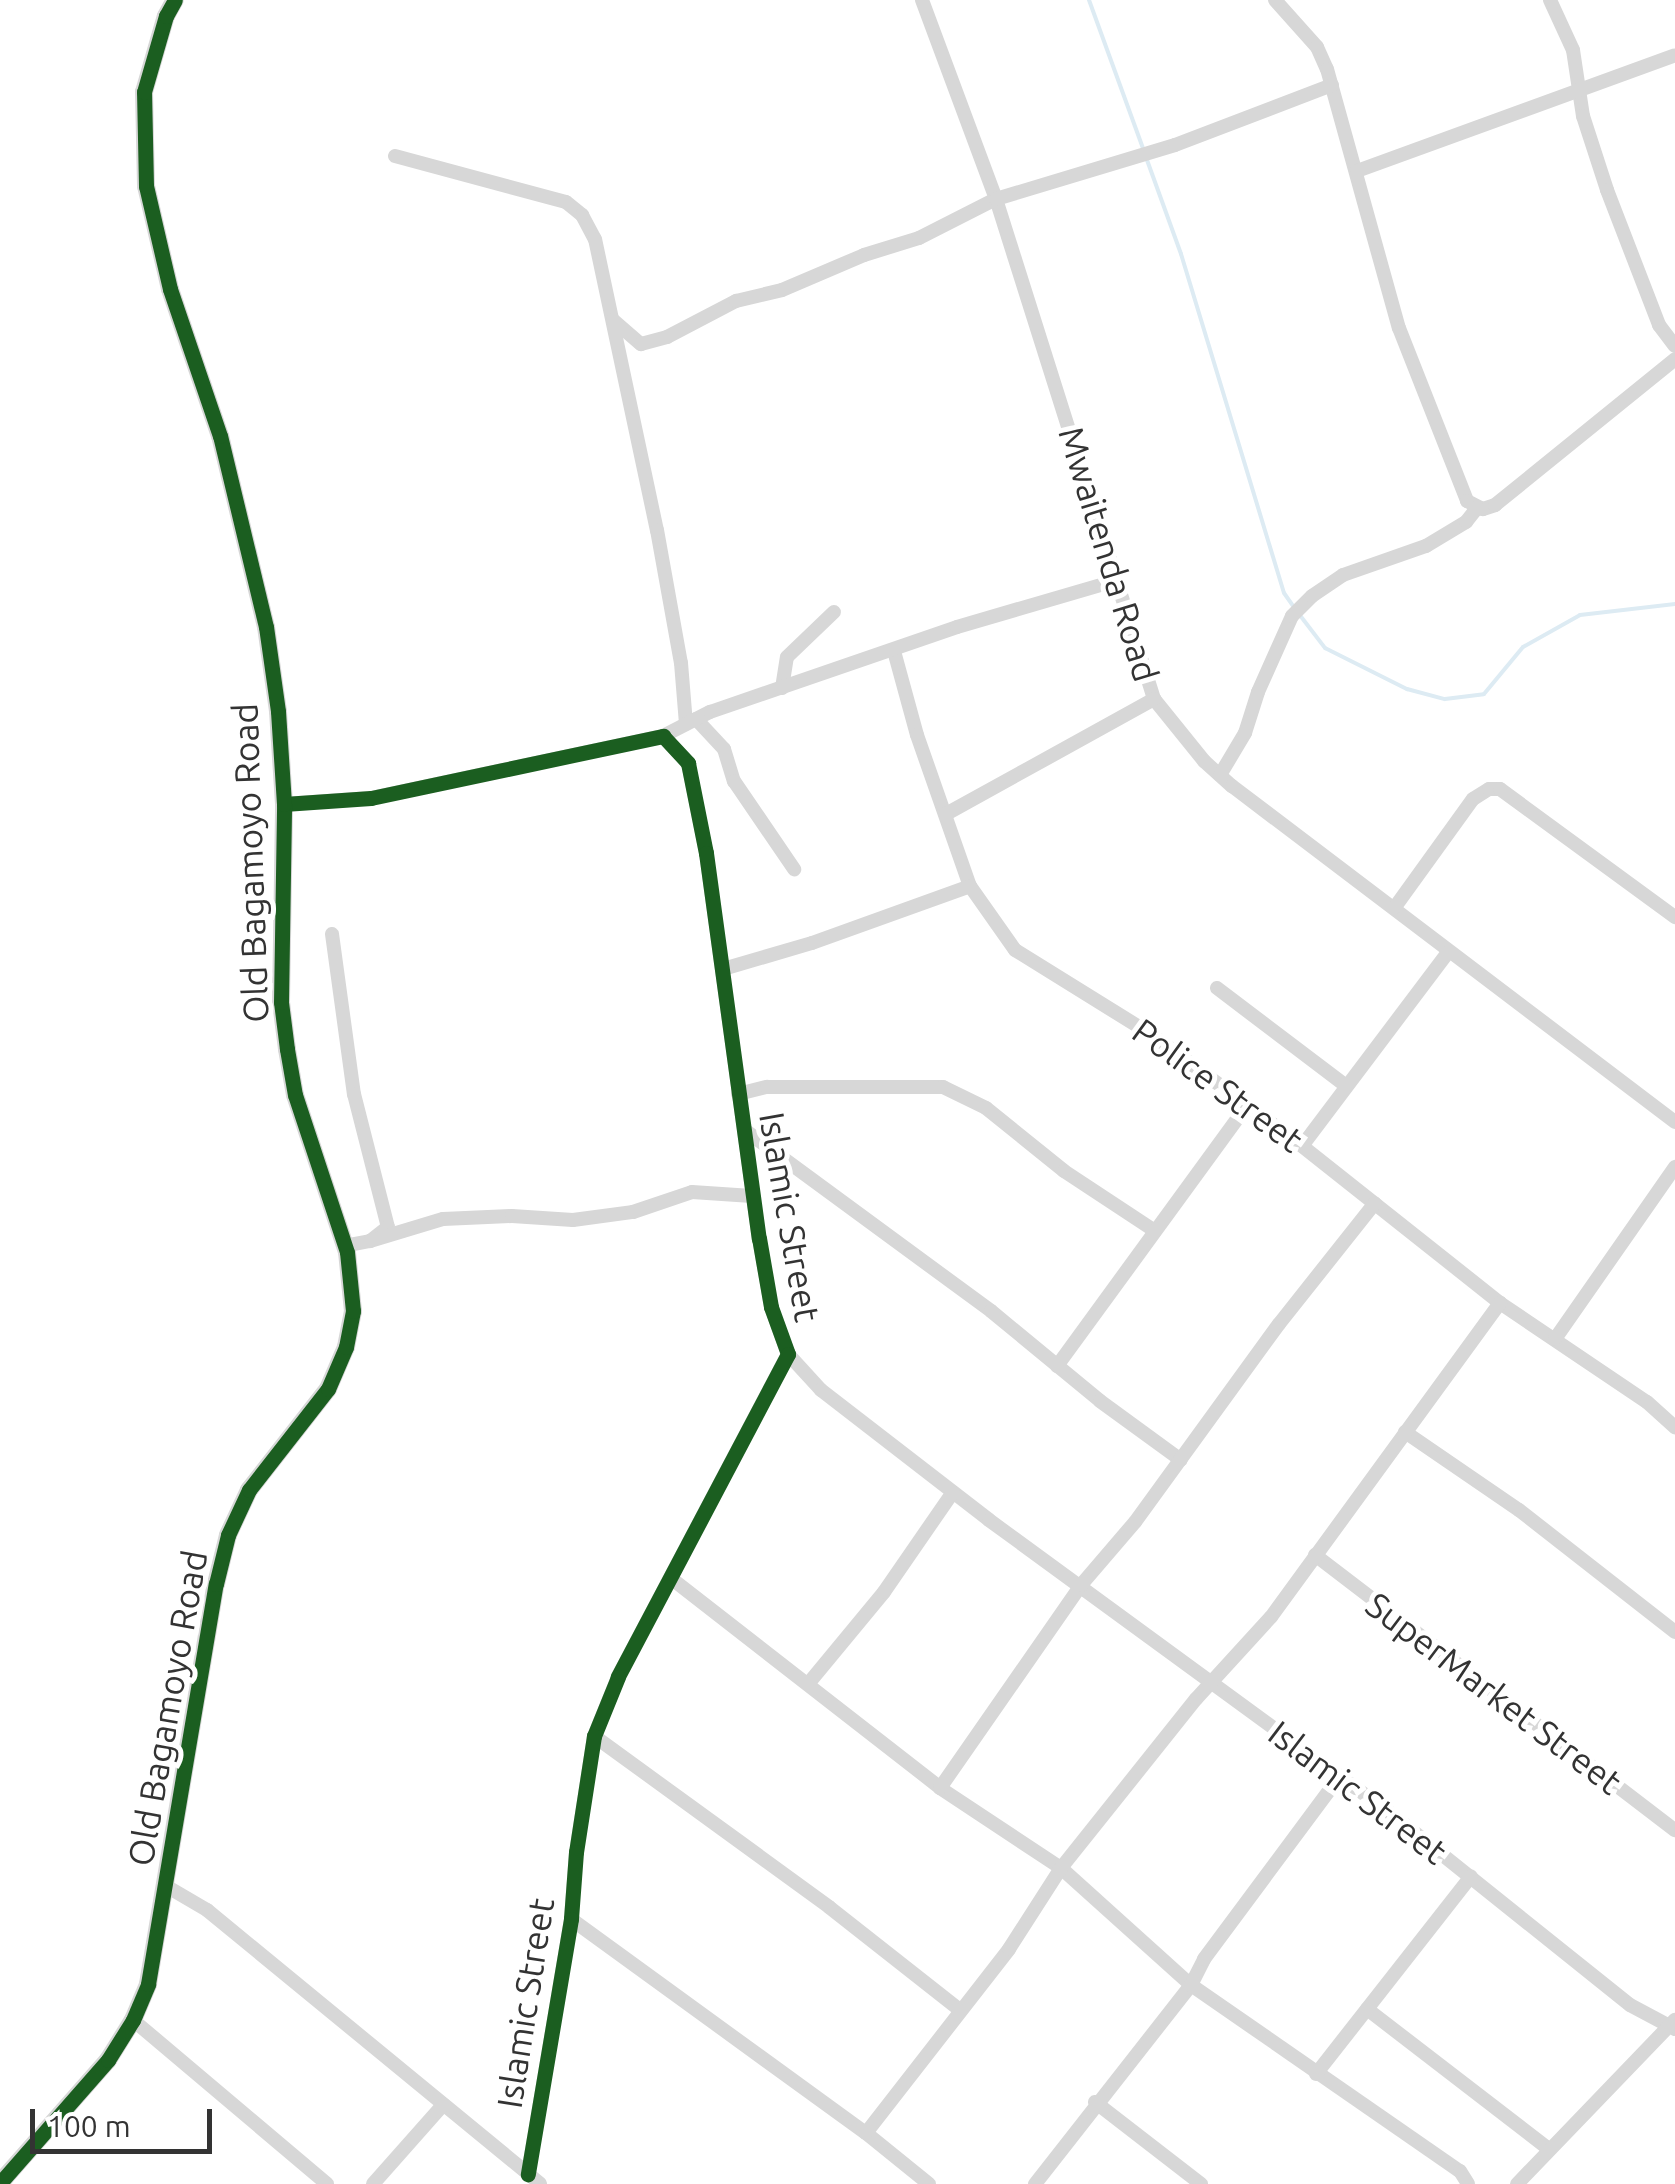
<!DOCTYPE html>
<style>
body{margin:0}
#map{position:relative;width:1675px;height:2184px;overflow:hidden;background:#fff;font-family:Ubuntu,sans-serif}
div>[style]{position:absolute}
.stream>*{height:4px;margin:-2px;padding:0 2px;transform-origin:2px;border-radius:2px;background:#ddebf3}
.minor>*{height:14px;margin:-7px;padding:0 7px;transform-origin:7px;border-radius:7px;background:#d7d7d7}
.tertiary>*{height:18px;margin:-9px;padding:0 9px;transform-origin:9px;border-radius:9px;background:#d7d7d7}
.cycleway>*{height:15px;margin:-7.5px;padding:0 7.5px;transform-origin:7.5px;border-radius:7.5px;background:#1b5e20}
span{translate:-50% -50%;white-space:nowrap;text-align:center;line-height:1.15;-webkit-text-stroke:10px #fff;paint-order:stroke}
.street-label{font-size:35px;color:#333}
.scale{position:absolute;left:30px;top:2109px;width:182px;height:45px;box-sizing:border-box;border:5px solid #333;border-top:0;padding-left:12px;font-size:30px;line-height:35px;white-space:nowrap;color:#333;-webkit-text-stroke:8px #fff;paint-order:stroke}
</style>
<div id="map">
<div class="stream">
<div style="left:1089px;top:0;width:161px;rotate:70deg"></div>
<div style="left:1147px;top:160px;width:100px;rotate:70.1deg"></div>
<div style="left:1181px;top:254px;width:354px;rotate:73.1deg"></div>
<div style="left:1284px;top:593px;width:16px;rotate:55deg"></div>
<div style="left:1299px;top:614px;width:43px;rotate:52.6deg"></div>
<div style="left:1325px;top:648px;width:92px;rotate:26.6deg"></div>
<div style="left:1407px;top:689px;width:39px;rotate:15deg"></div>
<div style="left:1445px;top:699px;width:39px;rotate:-7deg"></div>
<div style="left:1484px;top:694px;width:61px;rotate:-50.3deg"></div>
<div style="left:1523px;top:647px;width:65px;rotate:-29.3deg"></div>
<div style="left:1580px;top:615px;width:96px;rotate:-6.6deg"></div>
</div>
<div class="minor">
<div style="left:922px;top:0;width:212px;rotate:69.6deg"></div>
<div style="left:996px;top:199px;width:524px;rotate:72.46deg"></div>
<div style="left:1154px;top:699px;width:80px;rotate:51.1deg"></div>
<div style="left:1204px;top:761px;width:38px;rotate:42deg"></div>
<div style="left:1232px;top:786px;width:556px;rotate:37.18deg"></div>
<div style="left:1275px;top:0;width:63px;rotate:48.2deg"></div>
<div style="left:1317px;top:47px;width:24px;rotate:66deg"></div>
<div style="left:1327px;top:69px;width:269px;rotate:74.5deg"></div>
<div style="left:1399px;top:328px;width:186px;rotate:68.5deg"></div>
<div style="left:1467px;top:501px;width:18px;rotate:27deg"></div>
<div style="left:1483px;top:509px;width:13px;rotate:-18deg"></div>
<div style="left:1495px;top:505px;width:232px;rotate:-39deg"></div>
<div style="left:1550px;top:0;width:55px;rotate:65.3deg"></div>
<div style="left:1573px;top:50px;width:67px;rotate:81.4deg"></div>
<div style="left:1583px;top:116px;width:78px;rotate:72deg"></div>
<div style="left:1607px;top:190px;width:145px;rotate:68.9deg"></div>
<div style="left:1659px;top:325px;width:26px;rotate:53deg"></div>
<div style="left:395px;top:156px;width:177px;rotate:15.1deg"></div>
<div style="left:566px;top:202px;width:21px;rotate:39deg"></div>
<div style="left:582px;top:215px;width:27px;rotate:62deg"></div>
<div style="left:595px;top:239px;width:298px;rotate:78deg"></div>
<div style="left:657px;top:530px;width:135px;rotate:79.8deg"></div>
<div style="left:681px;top:663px;width:61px;rotate:85.3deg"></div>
<div style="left:1357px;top:171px;width:338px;rotate:-20deg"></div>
<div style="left:613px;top:320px;width:37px;rotate:41deg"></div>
<div style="left:641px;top:344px;width:27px;rotate:-15deg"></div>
<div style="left:667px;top:337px;width:78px;rotate:-27.6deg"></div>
<div style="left:736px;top:301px;width:47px;rotate:-13.4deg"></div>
<div style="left:782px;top:290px;width:89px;rotate:-23.1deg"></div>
<div style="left:864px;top:255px;width:58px;rotate:-17.2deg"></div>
<div style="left:919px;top:238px;width:86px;rotate:-26.9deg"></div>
<div style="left:996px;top:199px;width:187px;rotate:-16.8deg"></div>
<div style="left:1175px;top:145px;width:168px;rotate:-20.9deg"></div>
<div style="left:894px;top:651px;width:87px;rotate:74.7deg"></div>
<div style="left:917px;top:735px;width:160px;rotate:70.7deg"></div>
<div style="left:970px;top:886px;width:78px;rotate:54.9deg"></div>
<div style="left:1015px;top:950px;width:161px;rotate:31.8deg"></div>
<div style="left:1152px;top:1035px;width:187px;rotate:36.5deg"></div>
<div style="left:1302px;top:1146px;width:253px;rotate:38.4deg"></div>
<div style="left:1500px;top:1303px;width:177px;rotate:34deg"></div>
<div style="left:1647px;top:1402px;width:38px;rotate:42deg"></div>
<div style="left:782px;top:688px;width:31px;rotate:-81deg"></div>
<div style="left:787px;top:657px;width:65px;rotate:-43.8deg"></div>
<div style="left:696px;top:719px;width:41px;rotate:47deg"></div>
<div style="left:724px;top:749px;width:34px;rotate:73deg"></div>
<div style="left:734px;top:781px;width:107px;rotate:55.7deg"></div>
<div style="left:663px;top:736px;width:53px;rotate:-27.1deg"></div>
<div style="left:710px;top:712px;width:261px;rotate:-19deg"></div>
<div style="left:957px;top:627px;width:168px;rotate:-16.3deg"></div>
<div style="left:1220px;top:775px;width:49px;rotate:-59.2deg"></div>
<div style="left:1245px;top:733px;width:43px;rotate:-72.4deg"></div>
<div style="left:1258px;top:692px;width:83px;rotate:-65.9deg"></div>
<div style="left:1292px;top:616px;width:28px;rotate:-45deg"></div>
<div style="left:1312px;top:596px;width:37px;rotate:-34deg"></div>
<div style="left:1343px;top:575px;width:88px;rotate:-19.3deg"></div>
<div style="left:1426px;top:546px;width:47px;rotate:-31deg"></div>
<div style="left:1466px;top:522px;width:18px;rotate:-52deg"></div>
<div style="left:284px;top:804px;width:87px;rotate:-3.9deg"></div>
<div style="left:371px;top:798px;width:299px;rotate:-12deg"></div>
<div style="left:663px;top:736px;width:37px;rotate:47deg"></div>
<div style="left:688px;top:763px;width:92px;rotate:78.7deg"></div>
<div style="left:706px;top:853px;width:389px;rotate:82.2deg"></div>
<div style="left:759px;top:1238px;width:70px;rotate:80.1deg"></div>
<div style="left:771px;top:1307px;width:50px;rotate:70.1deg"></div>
<div style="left:788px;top:1354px;width:365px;rotate:117.8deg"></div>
<div style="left:618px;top:1677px;width:64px;rotate:112.1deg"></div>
<div style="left:594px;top:1736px;width:117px;rotate:98.8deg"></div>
<div style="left:576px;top:1852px;width:67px;rotate:94.3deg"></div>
<div style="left:571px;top:1919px;width:259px;rotate:99.6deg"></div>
<div style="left:946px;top:814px;width:238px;rotate:-28.9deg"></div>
<div style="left:1395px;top:907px;width:133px;rotate:-54.2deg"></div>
<div style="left:1473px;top:799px;width:19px;rotate:-32deg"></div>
<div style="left:1489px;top:789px;width:11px"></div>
<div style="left:1500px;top:789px;width:217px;rotate:36.2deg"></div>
<div style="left:332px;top:934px;width:162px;rotate:82.2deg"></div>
<div style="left:354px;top:1094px;width:137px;rotate:75.7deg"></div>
<div style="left:388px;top:1227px;width:23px;rotate:142deg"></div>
<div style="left:370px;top:1241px;width:26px;rotate:169deg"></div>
<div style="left:723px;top:969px;width:93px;rotate:-16.3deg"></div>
<div style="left:812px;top:943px;width:168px;rotate:-19.8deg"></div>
<div style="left:1217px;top:988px;width:162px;rotate:37.2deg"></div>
<div style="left:738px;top:1094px;width:30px;rotate:-14deg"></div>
<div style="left:767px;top:1087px;width:176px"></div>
<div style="left:943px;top:1087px;width:48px;rotate:26deg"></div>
<div style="left:986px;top:1108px;width:100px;rotate:38.9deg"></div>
<div style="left:1064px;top:1171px;width:109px;rotate:33.4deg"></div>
<div style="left:746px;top:1131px;width:304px;rotate:36.3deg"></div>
<div style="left:991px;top:1311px;width:141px;rotate:39.5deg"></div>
<div style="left:1100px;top:1401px;width:100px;rotate:36.1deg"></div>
<div style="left:1302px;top:1146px;width:243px;rotate:-53deg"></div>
<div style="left:370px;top:1241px;width:76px;rotate:-16.8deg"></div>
<div style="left:443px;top:1219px;width:69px;rotate:-2.5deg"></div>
<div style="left:512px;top:1216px;width:61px;rotate:3.8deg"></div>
<div style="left:573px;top:1220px;width:61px;rotate:-7.6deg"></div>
<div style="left:633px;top:1212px;width:62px;rotate:-18.7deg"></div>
<div style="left:692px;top:1192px;width:60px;rotate:3.8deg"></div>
<div style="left:1555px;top:1339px;width:210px;rotate:-55.1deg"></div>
<div style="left:788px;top:1354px;width:49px;rotate:47.5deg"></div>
<div style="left:821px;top:1390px;width:212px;rotate:37.7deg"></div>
<div style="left:989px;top:1520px;width:502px;rotate:36.16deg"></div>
<div style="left:1394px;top:1816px;width:302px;rotate:38.7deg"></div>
<div style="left:1630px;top:2005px;width:51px;rotate:28.1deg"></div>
<div style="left:1057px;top:1366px;width:321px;rotate:-53.9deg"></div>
<div style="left:1405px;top:1432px;width:138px;rotate:34.4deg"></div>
<div style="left:1519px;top:1510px;width:198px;rotate:38deg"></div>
<div style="left:1315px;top:1555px;width:453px;rotate:37.4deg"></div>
<div style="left:672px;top:1579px;width:340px;rotate:37.9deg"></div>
<div style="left:940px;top:1788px;width:145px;rotate:33.5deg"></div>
<div style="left:1061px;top:1868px;width:175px;rotate:42deg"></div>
<div style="left:1191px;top:1985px;width:327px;rotate:34.7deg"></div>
<div style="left:1460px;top:2171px;width:15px;rotate:58deg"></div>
<div style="left:808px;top:1684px;width:119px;rotate:-50.4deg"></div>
<div style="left:884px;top:1592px;width:121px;rotate:-55.4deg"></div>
<div style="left:594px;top:1736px;width:291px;rotate:36deg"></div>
<div style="left:829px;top:1907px;width:167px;rotate:38.2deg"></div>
<div style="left:940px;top:1788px;width:247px;rotate:-55.2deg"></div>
<div style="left:1081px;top:1585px;width:83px;rotate:-49.4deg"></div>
<div style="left:1135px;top:1522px;width:245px;rotate:-54deg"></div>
<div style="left:1279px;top:1324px;width:154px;rotate:-51.6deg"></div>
<div style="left:166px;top:1886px;width:48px;rotate:30.3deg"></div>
<div style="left:207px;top:1910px;width:431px;rotate:39.4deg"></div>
<div style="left:571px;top:1919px;width:364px;rotate:36deg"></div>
<div style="left:866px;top:2133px;width:81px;rotate:39deg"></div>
<div style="left:1367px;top:2009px;width:230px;rotate:37.6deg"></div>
<div style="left:133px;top:2020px;width:254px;rotate:40.2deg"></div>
<div style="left:1316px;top:2074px;width:251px;rotate:-51.9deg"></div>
<div style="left:1095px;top:2102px;width:134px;rotate:37.7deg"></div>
<div style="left:866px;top:2133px;width:233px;rotate:-52.1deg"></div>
<div style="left:1009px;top:1949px;width:96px;rotate:-57.3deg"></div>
<div style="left:1061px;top:1868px;width:216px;rotate:-51.4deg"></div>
<div style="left:1196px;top:1699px;width:111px;rotate:-47.6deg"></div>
<div style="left:1271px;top:1617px;width:389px;rotate:-53.9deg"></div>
<div style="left:373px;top:2184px;width:106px;rotate:-48.5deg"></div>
<div style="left:1035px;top:2184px;width:253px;rotate:-51.9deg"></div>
<div style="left:1191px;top:1985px;width:29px;rotate:-63deg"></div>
<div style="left:1204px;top:1959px;width:228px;rotate:-53.4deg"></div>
<div style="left:1517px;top:2184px;width:228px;rotate:-46.1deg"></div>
</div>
<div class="tertiary">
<div style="left:0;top:2183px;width:164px;rotate:-48.7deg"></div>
<div style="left:108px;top:2060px;width:47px;rotate:-58deg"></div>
<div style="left:133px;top:2020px;width:39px;rotate:-67deg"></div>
<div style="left:148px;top:1984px;width:406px;rotate:-80.4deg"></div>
<div style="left:216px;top:1584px;width:50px;rotate:-76.2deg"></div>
<div style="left:228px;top:1535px;width:50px;rotate:-65deg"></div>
<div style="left:249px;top:1490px;width:128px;rotate:-52deg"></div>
<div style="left:328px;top:1389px;width:46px;rotate:-66.8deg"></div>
<div style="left:346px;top:1347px;width:37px;rotate:-79deg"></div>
<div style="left:353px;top:1311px;width:59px;rotate:-95.8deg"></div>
<div style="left:347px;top:1252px;width:165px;rotate:-108.3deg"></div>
<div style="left:295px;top:1095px;width:47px;rotate:-99.9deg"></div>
<div style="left:287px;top:1049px;width:47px;rotate:-97.3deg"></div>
<div style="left:281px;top:1002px;width:198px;rotate:-89.1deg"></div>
<div style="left:284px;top:804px;width:93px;rotate:-93.7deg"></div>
<div style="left:278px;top:711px;width:85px;rotate:-98.1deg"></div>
<div style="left:266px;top:627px;width:196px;rotate:-103.5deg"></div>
<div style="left:220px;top:436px;width:155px;rotate:-108.8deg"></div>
<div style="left:170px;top:289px;width:106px;rotate:-103.1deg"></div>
<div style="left:146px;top:186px;width:94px;rotate:-91.2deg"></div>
<div style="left:144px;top:92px;width:79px;rotate:-73.9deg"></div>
<div style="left:166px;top:16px;width:18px;rotate:-61deg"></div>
</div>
<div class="cycleway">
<div style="left:284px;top:804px;width:87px;rotate:-3.9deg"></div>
<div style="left:371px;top:798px;width:299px;rotate:-12deg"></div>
<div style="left:663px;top:736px;width:37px;rotate:47deg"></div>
<div style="left:688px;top:763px;width:92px;rotate:78.7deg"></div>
<div style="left:706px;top:853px;width:389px;rotate:82.2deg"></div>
<div style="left:759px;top:1238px;width:70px;rotate:80.1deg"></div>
<div style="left:771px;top:1307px;width:50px;rotate:70.1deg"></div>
<div style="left:788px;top:1354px;width:365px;rotate:117.8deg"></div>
<div style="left:618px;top:1677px;width:64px;rotate:112.1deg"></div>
<div style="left:594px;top:1736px;width:117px;rotate:98.8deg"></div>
<div style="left:576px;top:1852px;width:67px;rotate:94.3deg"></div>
<div style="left:571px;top:1919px;width:259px;rotate:99.6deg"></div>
<div style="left:0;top:2183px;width:164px;rotate:-48.7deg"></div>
<div style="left:108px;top:2060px;width:47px;rotate:-58deg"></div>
<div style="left:133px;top:2020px;width:39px;rotate:-67deg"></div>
<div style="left:148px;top:1984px;width:406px;rotate:-80.4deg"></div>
<div style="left:216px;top:1584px;width:50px;rotate:-76.2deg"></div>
<div style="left:228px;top:1535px;width:50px;rotate:-65deg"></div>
<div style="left:249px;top:1490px;width:128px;rotate:-52deg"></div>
<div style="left:328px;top:1389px;width:46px;rotate:-66.8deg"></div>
<div style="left:346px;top:1347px;width:37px;rotate:-79deg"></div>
<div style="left:353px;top:1311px;width:59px;rotate:-95.8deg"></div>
<div style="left:347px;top:1252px;width:165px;rotate:-108.3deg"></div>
<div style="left:295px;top:1095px;width:47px;rotate:-99.9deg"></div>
<div style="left:287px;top:1049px;width:47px;rotate:-97.3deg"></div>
<div style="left:281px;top:1002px;width:198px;rotate:-89.1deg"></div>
<div style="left:284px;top:804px;width:93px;rotate:-93.7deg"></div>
<div style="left:278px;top:711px;width:85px;rotate:-98.1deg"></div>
<div style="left:266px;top:627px;width:196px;rotate:-103.5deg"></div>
<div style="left:220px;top:436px;width:155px;rotate:-108.8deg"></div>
<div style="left:170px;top:289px;width:106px;rotate:-103.1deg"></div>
<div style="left:146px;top:186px;width:94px;rotate:-91.2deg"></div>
<div style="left:144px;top:92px;width:79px;rotate:-73.9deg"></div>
<div style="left:166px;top:16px;width:18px;rotate:-61deg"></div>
</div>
<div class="street-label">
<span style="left:1109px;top:554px;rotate:73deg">Mwaitenda Road</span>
<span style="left:250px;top:863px;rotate:-92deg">Old Bagamoyo Road</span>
<span style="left:1218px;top:1085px;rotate:36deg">Police Street</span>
<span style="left:790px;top:1217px;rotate:80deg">Islamic Street</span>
<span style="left:1494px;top:1693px;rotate:37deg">SuperMarket Street</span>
<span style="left:167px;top:1708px;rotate:-80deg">Old Bagamoyo Road</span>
<span style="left:1358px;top:1792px;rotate:37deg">Islamic Street</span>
<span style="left:525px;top:2003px;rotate:-81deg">Islamic Street</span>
</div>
<div class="scale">100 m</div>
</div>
